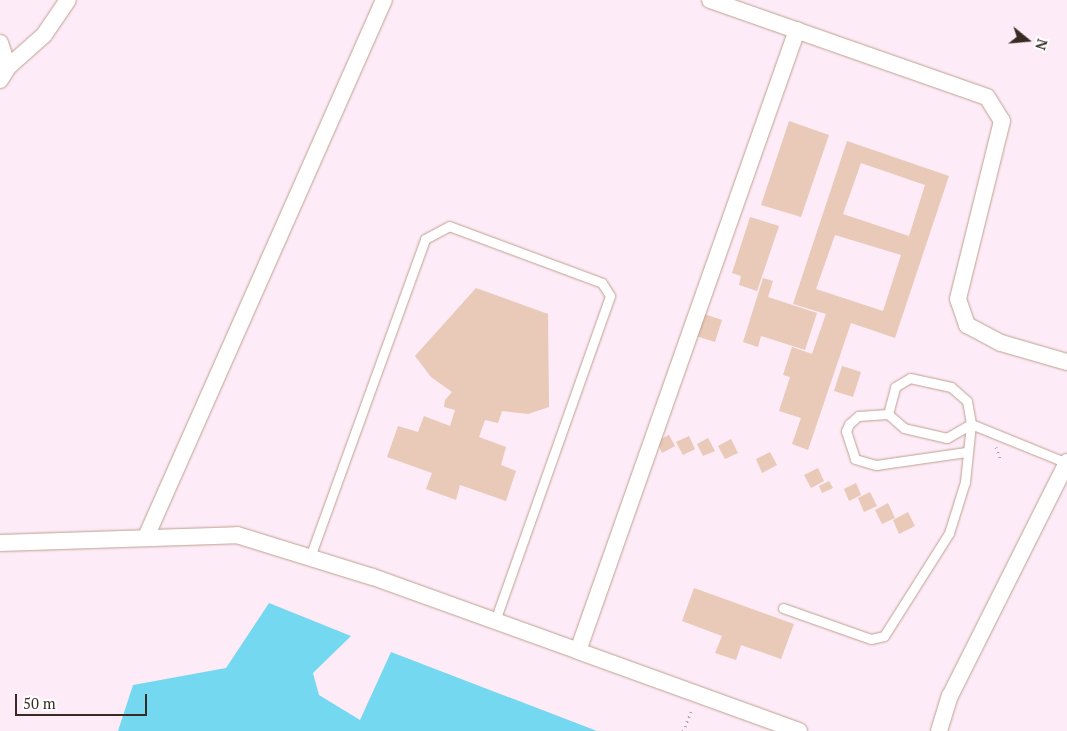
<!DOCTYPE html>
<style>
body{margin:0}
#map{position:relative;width:1067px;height:731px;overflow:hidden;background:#fbfbfb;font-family:"PT Serif",serif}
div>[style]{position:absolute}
.education>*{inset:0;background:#fdebf7}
.water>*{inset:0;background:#73d8f0}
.building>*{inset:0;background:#e9c9b7}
.path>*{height:3px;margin-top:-1.5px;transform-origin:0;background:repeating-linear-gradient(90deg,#aea9a7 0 1px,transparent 0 5px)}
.roads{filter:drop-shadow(0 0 1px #bfa08f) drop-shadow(0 0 1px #bfa08f)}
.service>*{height:9px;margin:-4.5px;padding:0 4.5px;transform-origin:4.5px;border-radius:4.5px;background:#fff}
.minor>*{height:16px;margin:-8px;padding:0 8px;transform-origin:8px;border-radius:8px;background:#fff}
span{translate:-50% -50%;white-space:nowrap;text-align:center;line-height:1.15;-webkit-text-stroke:4px #fff;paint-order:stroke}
.north{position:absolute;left:1002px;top:15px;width:50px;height:50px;-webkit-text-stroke:4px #fff;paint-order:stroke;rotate:107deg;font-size:14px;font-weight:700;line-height:20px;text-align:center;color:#372b24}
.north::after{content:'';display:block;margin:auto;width:18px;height:22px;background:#372b24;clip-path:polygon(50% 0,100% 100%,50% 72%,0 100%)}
.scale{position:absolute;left:15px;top:694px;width:132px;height:22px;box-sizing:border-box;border:2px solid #372b24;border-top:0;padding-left:6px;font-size:15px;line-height:18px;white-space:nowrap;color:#372b24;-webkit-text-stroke:4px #fff;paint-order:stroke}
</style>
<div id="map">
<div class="education">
<div style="clip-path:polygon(0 0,1067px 0,1067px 731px,0 731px)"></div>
</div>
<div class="water">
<div style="clip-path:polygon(269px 603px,351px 636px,313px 673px,319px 695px,360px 720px,391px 652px,597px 731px,118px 731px,133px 685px,226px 668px)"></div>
</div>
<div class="building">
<div style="clip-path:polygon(789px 121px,829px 135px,801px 217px,761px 205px)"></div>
<div style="clip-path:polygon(evenodd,847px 141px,949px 176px,895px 338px,851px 323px,808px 450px,792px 444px,801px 418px,779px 411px,790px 377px,783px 375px,792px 347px,812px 354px,826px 314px,793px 304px,847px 141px,861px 163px,925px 185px,909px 236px,843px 214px,861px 163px,847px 141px,835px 235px,901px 255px,883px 311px,816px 289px,835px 235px)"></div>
<div style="clip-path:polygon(750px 217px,779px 226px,757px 291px,739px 285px,741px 276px,732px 273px)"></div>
<div style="clip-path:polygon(763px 278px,773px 281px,768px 297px,817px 313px,805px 350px,761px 336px,758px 347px,743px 342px)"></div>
<div style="clip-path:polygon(476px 288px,548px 314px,549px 407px,528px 414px,502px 411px,498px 423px,485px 420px,479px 437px,506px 447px,501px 465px,516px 471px,506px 501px,460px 485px,456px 500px,426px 489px,432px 473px,387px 457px,398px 426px,418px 432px,424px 416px,450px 426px,455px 410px,444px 407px,445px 400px,452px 392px,431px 377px,415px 356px)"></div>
<div style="clip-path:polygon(701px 313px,722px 320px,715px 342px,693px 335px)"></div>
<div style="clip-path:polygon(842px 366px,861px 372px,853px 397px,834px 391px)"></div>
<div style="clip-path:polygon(669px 435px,675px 446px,662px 453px,657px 441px)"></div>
<div style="clip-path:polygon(689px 436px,695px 449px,683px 455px,676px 442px)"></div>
<div style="clip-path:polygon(708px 438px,715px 451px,703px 456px,697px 444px)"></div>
<div style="clip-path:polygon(731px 439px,738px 453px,725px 459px,718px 446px)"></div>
<div style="clip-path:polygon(770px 452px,777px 465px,762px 473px,756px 459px)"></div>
<div style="clip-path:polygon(818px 468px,824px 481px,811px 488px,804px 475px)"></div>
<div style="clip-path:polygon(829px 481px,833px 488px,822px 493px,819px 486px)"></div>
<div style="clip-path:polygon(856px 483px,861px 495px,849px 501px,844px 489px)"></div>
<div style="clip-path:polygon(870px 492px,877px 506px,864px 512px,858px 498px)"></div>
<div style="clip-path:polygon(888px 503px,895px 518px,882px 524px,875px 510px)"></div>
<div style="clip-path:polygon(908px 512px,915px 526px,899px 534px,893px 520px)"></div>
<div style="clip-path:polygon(694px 588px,794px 624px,781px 659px,741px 645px,736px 660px,715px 653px,722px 636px,682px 621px)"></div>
</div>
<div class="path">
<div style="left:996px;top:447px;width:12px;rotate:70deg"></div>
<div style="left:683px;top:731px;width:23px;rotate:-67deg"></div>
</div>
<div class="roads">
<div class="service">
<div style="left:888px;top:414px;width:30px;rotate:176deg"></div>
<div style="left:858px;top:416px;width:12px;rotate:138deg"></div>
<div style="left:849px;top:424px;width:8px;rotate:113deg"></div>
<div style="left:846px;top:431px;width:29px;rotate:72deg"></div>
<div style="left:855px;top:459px;width:22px;rotate:16deg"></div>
<div style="left:876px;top:465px;width:91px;rotate:-8.2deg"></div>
<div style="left:971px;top:424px;width:28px;rotate:150deg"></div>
<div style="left:947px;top:438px;width:44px;rotate:-166.9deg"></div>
<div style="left:904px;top:428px;width:21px;rotate:-139deg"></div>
<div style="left:888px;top:414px;width:28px;rotate:-75deg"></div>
<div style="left:895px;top:387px;width:17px;rotate:-31deg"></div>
<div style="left:910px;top:378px;width:42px;rotate:12.4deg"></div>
<div style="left:951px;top:387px;width:21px;rotate:41deg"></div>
<div style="left:967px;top:401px;width:23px;rotate:80deg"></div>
<div style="left:971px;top:424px;width:104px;rotate:22.1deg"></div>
<div style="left:310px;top:557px;width:338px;rotate:-70.1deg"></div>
<div style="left:425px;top:239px;width:27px;rotate:-28deg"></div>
<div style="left:449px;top:226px;width:163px;rotate:20.4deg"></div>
<div style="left:602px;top:283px;width:15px;rotate:58deg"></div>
<div style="left:610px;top:296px;width:347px;rotate:109.5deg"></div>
<div style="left:783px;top:608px;width:93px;rotate:19.4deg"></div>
<div style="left:871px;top:639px;width:13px;rotate:-13deg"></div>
<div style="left:884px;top:636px;width:122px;rotate:-57.7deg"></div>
<div style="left:949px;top:533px;width:53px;rotate:-72.6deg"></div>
<div style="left:965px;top:482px;width:58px;rotate:-84.1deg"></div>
</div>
<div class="minor">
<div style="left:710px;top:0;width:293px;rotate:19.3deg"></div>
<div style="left:987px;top:97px;width:28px;rotate:58deg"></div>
<div style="left:1002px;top:121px;width:183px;rotate:103.9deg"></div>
<div style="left:958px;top:299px;width:28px;rotate:71deg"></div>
<div style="left:967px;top:325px;width:38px;rotate:28deg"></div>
<div style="left:1001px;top:343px;width:69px;rotate:16.1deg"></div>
<div style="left:797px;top:30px;width:658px;rotate:109.43deg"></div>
<div style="left:578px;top:651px;width:235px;rotate:19.9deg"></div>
<div style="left:0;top:43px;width:25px;rotate:72deg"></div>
<div style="left:0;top:80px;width:15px;rotate:-58deg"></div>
<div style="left:8px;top:67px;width:48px;rotate:-41.6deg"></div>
<div style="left:44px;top:35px;width:42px;rotate:-55.6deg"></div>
<div style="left:146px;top:537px;width:587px;rotate:-66.1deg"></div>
<div style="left:0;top:543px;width:237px;rotate:-1.9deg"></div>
<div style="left:237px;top:535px;width:142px;rotate:17.2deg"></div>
<div style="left:373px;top:577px;width:218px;rotate:19.8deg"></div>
<div style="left:939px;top:731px;width:37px;rotate:-73deg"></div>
<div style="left:950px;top:696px;width:262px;rotate:-63.4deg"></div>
</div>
</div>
<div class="north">N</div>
<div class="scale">50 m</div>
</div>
